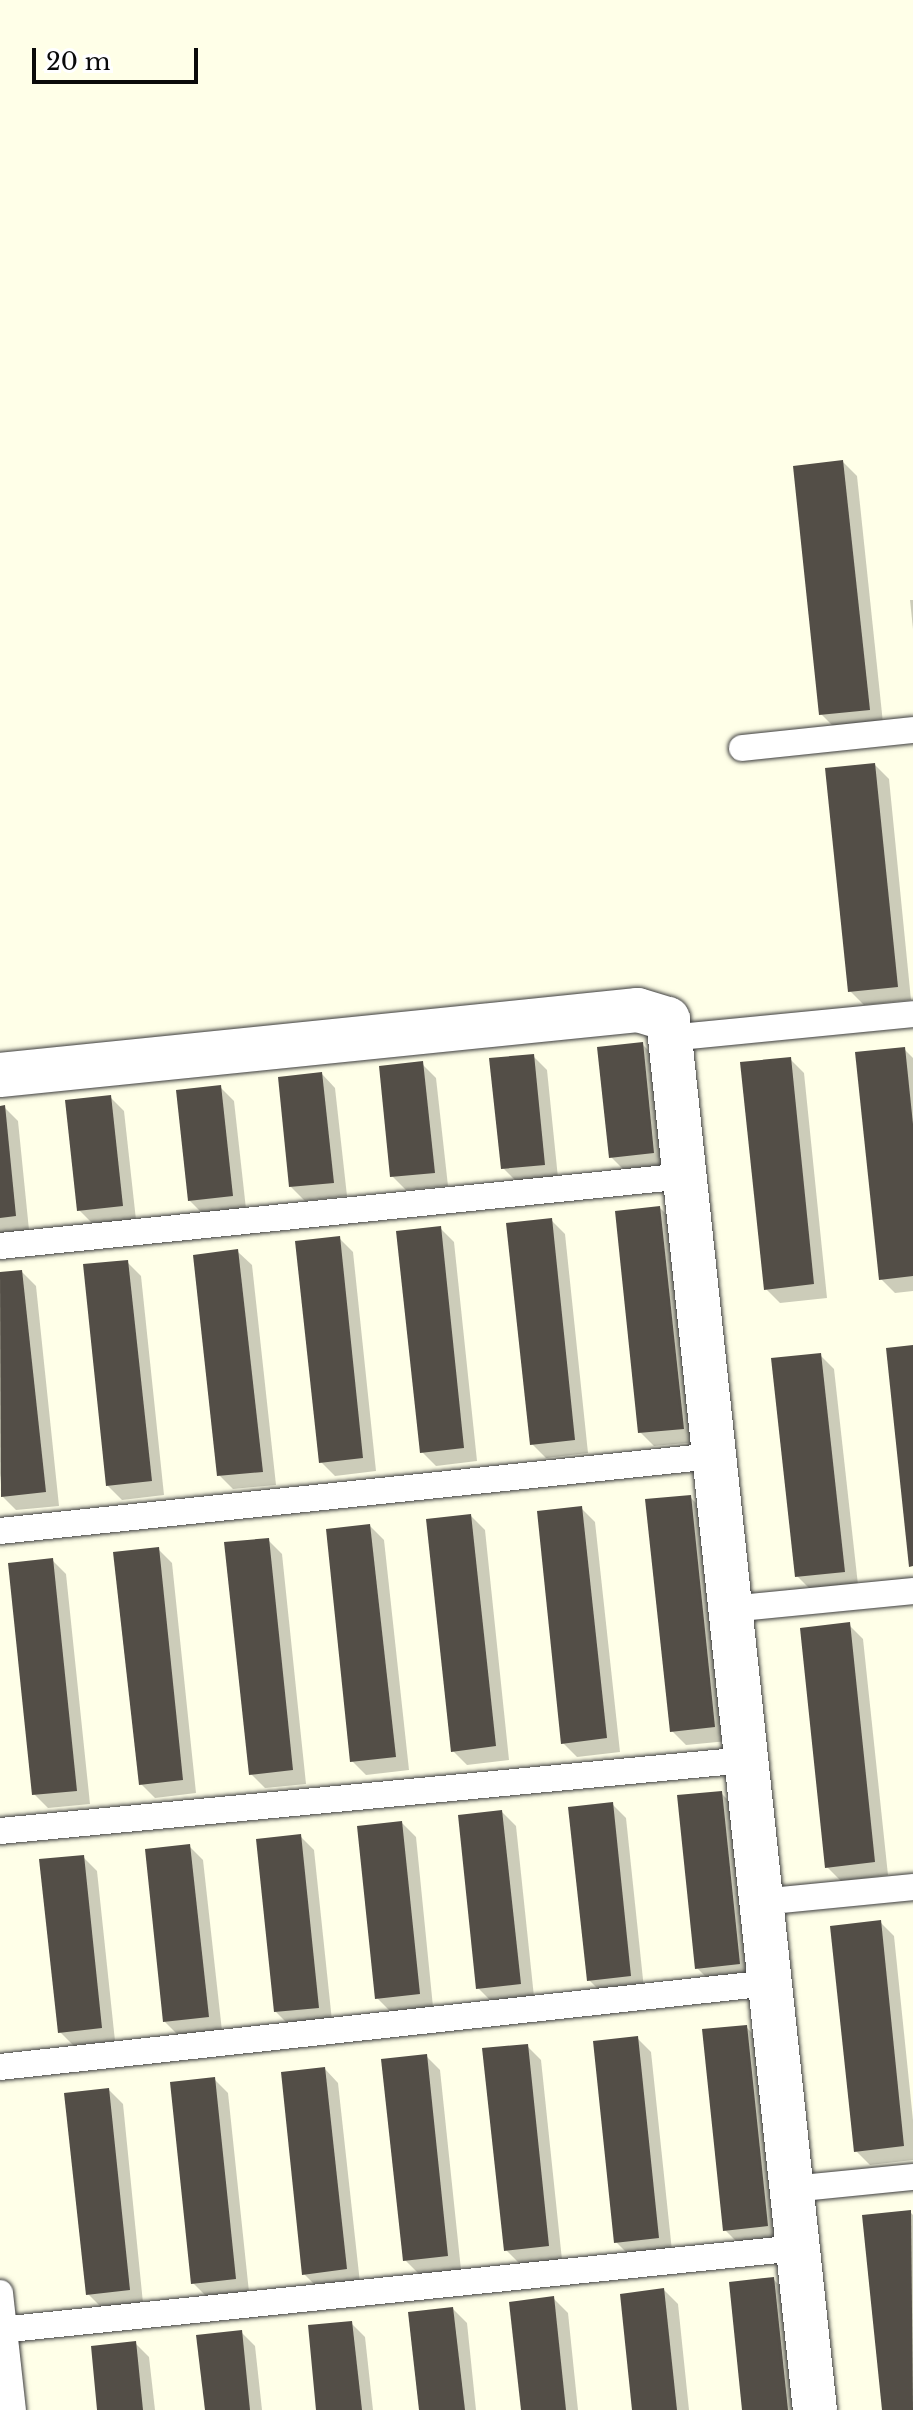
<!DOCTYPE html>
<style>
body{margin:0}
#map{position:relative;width:913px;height:2410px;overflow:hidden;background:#ffffe8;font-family:"Libre Baskerville",serif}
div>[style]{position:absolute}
.shadow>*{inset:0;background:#0003}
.building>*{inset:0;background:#534e47}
.roads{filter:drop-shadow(0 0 2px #3d3d3d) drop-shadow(0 0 2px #3d3d3d)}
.lane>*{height:26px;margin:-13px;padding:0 13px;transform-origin:13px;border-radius:13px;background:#fff}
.street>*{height:44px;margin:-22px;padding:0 22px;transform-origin:22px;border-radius:22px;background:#fff}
span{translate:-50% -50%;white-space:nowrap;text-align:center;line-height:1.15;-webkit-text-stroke:8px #fff;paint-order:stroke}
.scale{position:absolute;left:32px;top:48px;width:166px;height:36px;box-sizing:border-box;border:4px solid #0a0a0a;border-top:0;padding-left:10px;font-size:24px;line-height:28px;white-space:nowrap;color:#0a0a0a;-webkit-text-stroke:6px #fff;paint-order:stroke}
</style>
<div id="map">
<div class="shadow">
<div style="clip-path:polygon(843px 462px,857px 476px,883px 723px,835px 728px,821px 714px)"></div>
<div style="clip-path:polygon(910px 600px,913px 600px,913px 629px)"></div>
<div style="clip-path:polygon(875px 765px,889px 779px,911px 1000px,864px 1005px,850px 991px)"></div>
<div style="clip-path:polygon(642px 1044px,656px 1058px,667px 1166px,625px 1171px,611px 1157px)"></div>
<div style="clip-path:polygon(904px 1049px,913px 1058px,913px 1291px,895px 1293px,881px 1279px)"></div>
<div style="clip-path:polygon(533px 1056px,547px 1070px,558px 1178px,517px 1182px,503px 1168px)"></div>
<div style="clip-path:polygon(790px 1059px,804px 1073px,827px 1298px,780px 1303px,766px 1289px)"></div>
<div style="clip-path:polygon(422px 1064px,436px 1078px,448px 1186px,406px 1190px,392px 1176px)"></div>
<div style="clip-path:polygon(322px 1074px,335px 1088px,347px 1196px,305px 1201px,291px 1187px)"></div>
<div style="clip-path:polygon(220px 1087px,234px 1101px,246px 1209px,203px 1214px,189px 1200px)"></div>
<div style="clip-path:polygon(110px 1097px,124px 1111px,136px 1220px,93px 1224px,79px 1210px)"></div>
<div style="clip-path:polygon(4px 1107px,18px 1121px,29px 1230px,0 1233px,0 1108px)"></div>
<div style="clip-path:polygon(660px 1208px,674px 1222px,697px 1442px,654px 1446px,640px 1432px)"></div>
<div style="clip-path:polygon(551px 1220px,565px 1234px,588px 1453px,546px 1458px,532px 1444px)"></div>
<div style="clip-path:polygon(440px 1228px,454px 1242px,477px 1461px,436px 1466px,422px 1452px)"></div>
<div style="clip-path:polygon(339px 1238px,353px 1252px,376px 1471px,335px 1476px,321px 1462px)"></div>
<div style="clip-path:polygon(238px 1252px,252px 1265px,276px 1485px,233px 1489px,219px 1475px)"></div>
<div style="clip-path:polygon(127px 1262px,141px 1276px,164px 1495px,122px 1500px,108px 1486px)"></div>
<div style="clip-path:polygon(22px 1272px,36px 1286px,59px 1506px,16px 1510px,2px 1496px,0 1473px,0 1274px)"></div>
<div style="clip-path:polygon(820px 1355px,834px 1369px,858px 1585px,811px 1590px,797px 1576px)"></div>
<div style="clip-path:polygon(690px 1497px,704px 1511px,728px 1741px,686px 1745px,672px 1731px)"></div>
<div style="clip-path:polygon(581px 1508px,595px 1522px,620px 1752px,577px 1757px,563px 1743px)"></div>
<div style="clip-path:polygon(471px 1516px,485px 1530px,509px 1760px,467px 1765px,453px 1751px)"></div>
<div style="clip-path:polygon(370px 1526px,384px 1540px,409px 1770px,366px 1775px,352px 1761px)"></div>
<div style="clip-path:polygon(268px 1540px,282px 1554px,306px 1784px,265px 1788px,251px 1774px)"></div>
<div style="clip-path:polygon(158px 1549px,172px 1563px,196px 1793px,155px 1798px,141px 1784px)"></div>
<div style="clip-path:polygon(52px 1560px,66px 1574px,90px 1804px,48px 1808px,34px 1794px)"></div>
<div style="clip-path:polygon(849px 1625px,863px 1639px,888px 1875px,841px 1881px,827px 1867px)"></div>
<div style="clip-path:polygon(721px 1793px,735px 1807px,753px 1978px,711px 1982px,697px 1968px)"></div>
<div style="clip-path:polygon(612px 1804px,626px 1818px,644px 1989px,603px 1994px,589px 1980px)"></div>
<div style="clip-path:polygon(502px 1812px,516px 1826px,534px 1997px,492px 2002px,478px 1988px)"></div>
<div style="clip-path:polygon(402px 1823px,416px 1837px,433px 2007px,391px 2012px,377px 1998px)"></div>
<div style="clip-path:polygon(300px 1836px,314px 1850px,332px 2021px,289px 2025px,275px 2011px)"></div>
<div style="clip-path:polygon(189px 1846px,203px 1860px,222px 2031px,179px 2036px,165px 2022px)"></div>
<div style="clip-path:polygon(83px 1857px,97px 1871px,115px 2041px,74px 2046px,60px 2032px)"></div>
<div style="clip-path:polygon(880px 1922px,894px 1936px,913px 2120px,913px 2160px,870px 2165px,856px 2151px)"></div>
<div style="clip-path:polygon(746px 2027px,760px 2041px,781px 2240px,739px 2244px,725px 2230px)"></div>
<div style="clip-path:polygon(637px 2038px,651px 2052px,672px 2251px,630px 2256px,616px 2242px)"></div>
<div style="clip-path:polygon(527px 2046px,541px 2060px,562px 2260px,520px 2264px,506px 2250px)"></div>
<div style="clip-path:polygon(426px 2056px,440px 2070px,461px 2270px,419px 2274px,405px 2260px)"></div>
<div style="clip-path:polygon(325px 2069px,338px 2083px,360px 2283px,318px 2288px,304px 2274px)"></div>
<div style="clip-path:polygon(214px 2079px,228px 2093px,249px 2292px,207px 2297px,193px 2283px)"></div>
<div style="clip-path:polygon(109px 2090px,123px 2104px,143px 2303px,102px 2308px,88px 2294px)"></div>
<div style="clip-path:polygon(910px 2212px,913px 2215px,913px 2410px,884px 2410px)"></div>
<div style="clip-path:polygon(773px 2279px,787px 2293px,799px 2410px,744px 2410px)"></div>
<div style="clip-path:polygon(664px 2290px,678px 2304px,689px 2410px,634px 2410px)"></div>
<div style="clip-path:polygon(554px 2299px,568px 2313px,578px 2410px,523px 2410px)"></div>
<div style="clip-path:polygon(453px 2309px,467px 2323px,476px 2410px,421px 2410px)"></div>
<div style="clip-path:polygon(351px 2323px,365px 2337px,373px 2410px,318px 2410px)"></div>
<div style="clip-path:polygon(241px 2332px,255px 2346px,262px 2410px,207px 2410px)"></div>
<div style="clip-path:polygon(135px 2343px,149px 2357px,155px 2410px,100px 2410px)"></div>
</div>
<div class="building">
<div style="clip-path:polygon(843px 460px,870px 710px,819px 715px,793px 466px)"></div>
<div style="clip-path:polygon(875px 763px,898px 987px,848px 992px,825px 768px)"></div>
<div style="clip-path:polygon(643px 1042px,654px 1153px,609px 1158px,597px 1047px)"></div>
<div style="clip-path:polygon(905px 1047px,913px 1124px,913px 1276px,879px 1280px,855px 1052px)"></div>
<div style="clip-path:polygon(534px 1054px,545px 1165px,501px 1169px,489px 1058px)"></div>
<div style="clip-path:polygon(791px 1057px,814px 1284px,764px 1290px,740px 1062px)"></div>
<div style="clip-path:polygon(423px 1061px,435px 1173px,390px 1177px,379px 1066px)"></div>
<div style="clip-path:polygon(322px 1072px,334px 1183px,289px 1187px,278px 1077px)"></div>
<div style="clip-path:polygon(221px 1085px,233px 1196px,188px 1201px,176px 1090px)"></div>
<div style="clip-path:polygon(111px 1095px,123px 1206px,77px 1211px,65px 1100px)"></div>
<div style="clip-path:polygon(5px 1105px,16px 1216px,0 1218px,0 1106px)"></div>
<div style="clip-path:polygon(660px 1206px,684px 1429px,638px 1433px,615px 1211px)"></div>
<div style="clip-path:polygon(552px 1218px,575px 1440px,530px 1445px,506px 1223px)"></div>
<div style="clip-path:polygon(441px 1226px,464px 1448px,420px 1453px,396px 1231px)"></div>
<div style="clip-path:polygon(340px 1236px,363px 1458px,319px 1463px,295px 1241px)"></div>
<div style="clip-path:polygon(238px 1249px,263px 1472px,217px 1476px,193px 1255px)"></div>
<div style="clip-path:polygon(128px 1260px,152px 1481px,106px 1486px,83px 1264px)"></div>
<div style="clip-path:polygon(22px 1270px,46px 1492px,1px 1497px,0 1272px)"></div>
<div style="clip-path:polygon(913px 1345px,913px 1566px,909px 1567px,886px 1348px)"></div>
<div style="clip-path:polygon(821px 1353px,845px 1572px,795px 1577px,771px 1358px)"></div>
<div style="clip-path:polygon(691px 1495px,715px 1727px,670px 1732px,645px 1499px)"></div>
<div style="clip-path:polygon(582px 1506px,607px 1738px,561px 1744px,537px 1511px)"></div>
<div style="clip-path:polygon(471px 1514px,496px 1746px,451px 1752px,426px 1519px)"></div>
<div style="clip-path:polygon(370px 1524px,396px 1757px,350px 1762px,326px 1529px)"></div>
<div style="clip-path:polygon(269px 1538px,293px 1770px,249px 1775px,224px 1542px)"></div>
<div style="clip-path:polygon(159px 1547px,183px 1780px,139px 1785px,113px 1552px)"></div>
<div style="clip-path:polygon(53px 1558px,77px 1791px,32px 1795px,8px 1563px)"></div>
<div style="clip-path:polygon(850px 1622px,875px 1862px,825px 1868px,800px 1628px)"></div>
<div style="clip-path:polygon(722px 1791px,740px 1964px,695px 1969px,677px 1795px)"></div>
<div style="clip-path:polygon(613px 1802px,631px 1976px,587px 1981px,568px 1807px)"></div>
<div style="clip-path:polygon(502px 1810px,521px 1984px,476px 1989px,458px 1815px)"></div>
<div style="clip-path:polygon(402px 1821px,420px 1994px,375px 1999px,357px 1826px)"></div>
<div style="clip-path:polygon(301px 1834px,319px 2008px,274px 2012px,256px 1839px)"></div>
<div style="clip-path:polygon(190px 1844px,209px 2017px,163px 2022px,145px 1849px)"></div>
<div style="clip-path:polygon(84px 1855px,102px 2028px,58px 2033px,39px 1859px)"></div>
<div style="clip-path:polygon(881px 1920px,904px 2146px,854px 2152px,830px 1926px)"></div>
<div style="clip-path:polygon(747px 2025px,768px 2226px,723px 2231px,702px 2029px)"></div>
<div style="clip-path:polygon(638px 2036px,659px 2238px,614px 2243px,593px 2041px)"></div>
<div style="clip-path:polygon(528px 2044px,549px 2246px,504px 2251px,482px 2048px)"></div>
<div style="clip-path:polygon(427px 2054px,448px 2256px,403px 2261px,381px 2059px)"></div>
<div style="clip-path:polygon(325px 2067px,347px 2269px,302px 2275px,281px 2072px)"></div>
<div style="clip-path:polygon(215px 2077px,236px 2279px,191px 2284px,170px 2082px)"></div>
<div style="clip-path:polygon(109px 2088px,130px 2290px,86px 2295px,64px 2093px)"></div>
<div style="clip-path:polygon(911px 2210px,913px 2410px,882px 2410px,862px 2215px)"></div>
<div style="clip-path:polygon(774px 2277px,788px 2410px,742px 2410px,729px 2282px)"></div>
<div style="clip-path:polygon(664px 2288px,677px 2410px,632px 2410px,620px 2294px)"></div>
<div style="clip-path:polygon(554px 2296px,566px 2410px,521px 2410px,509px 2302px)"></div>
<div style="clip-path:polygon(453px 2307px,465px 2410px,419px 2410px,408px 2312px)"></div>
<div style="clip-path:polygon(352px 2321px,362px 2410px,316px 2410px,308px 2325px)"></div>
<div style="clip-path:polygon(242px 2330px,250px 2410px,205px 2410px,196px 2335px)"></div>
<div style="clip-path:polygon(136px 2341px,143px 2410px,97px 2410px,91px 2346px)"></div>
</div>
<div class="roads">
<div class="lane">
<div style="left:742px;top:748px;width:172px;rotate:-6deg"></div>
<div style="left:669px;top:1038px;width:245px;rotate:-5.6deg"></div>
<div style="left:0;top:1246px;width:689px;rotate:-5.83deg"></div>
<div style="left:0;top:1531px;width:718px;rotate:-6deg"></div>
<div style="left:730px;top:1609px;width:184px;rotate:-5.6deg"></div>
<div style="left:0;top:1831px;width:749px;rotate:-5.44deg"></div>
<div style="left:761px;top:1902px;width:153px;rotate:-5.6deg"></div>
<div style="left:0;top:2067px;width:775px;rotate:-6.23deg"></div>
<div style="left:792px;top:2189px;width:122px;rotate:-5.7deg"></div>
<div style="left:0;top:2293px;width:118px;rotate:83.7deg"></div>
<div style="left:0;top:2330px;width:802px;rotate:-5.87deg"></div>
</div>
<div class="street">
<div style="left:0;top:1075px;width:641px;rotate:-5.82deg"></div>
<div style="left:638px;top:1010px;width:31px;rotate:17deg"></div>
<div style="left:668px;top:1019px;width:1399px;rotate:83.97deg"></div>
</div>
</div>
<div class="scale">20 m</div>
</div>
